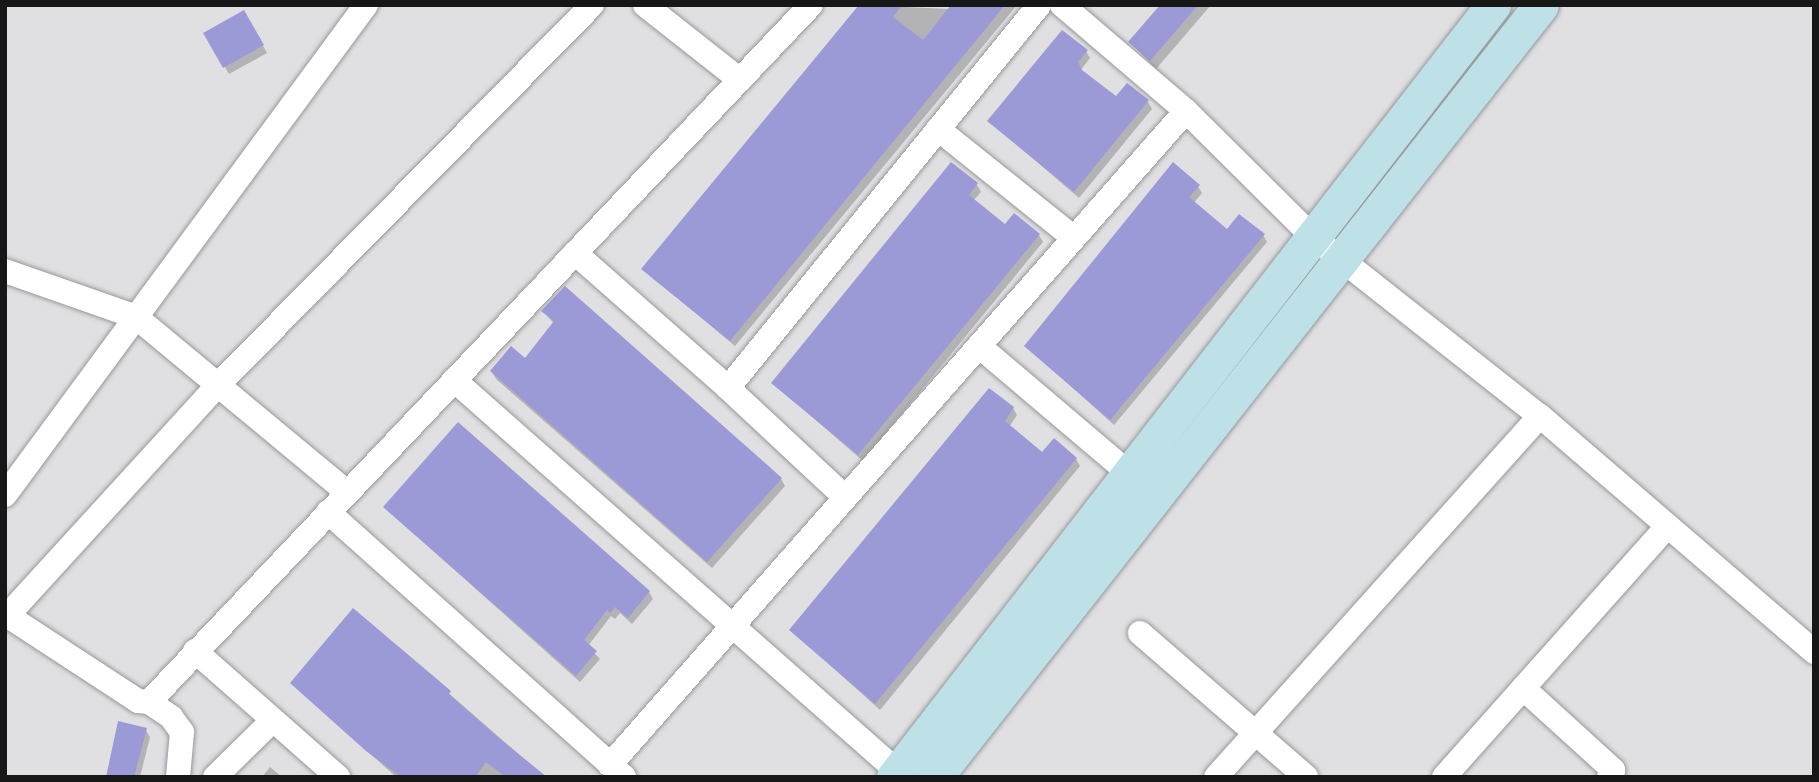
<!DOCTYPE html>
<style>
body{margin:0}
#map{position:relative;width:1819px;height:782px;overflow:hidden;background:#e0e0e3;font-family:Rubik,sans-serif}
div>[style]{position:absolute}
.shadow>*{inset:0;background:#0003}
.building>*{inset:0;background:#9b99d6}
.roads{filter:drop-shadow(0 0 2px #98989b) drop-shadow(0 0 2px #98989b)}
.street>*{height:24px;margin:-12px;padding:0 12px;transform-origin:12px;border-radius:12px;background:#fff}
.secondary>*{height:35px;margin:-17.5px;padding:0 17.5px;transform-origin:17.5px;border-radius:17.5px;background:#bde1e7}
span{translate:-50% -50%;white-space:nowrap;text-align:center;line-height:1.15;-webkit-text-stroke:6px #fff;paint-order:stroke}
.frame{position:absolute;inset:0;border:7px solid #171718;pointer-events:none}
</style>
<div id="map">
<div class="shadow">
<div style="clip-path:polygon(859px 5px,950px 9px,953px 5px,1017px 5px,735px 346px,643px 269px)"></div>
<div style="clip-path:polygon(1163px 5px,1211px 5px,1156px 69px,1130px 42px)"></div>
<div style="clip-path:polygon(244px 12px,267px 53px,229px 74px,206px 34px)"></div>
<div style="clip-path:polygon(1086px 51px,1090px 58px,1080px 71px,1116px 99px,1148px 102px,1152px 109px,1079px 198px,989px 121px)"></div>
<div style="clip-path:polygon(952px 164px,977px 185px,981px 192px,973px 201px,1005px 226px,1039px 235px,1043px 242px,863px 461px,773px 383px)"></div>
<div style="clip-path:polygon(1198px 186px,1202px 193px,1194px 203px,1227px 231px,1263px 235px,1267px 242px,1114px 425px,1026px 346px)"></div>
<div style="clip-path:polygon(543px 311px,781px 479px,785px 486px,712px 568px,496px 379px,492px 372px,525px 361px,554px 324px)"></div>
<div style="clip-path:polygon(1013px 408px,1017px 415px,1009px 427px,1042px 454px,1076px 459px,1080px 466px,880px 710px,791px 630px)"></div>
<div style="clip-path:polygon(385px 508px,649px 592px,653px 599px,632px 624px,620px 613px,615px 619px,611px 616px,588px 646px,600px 659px,580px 682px)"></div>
<div style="clip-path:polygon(353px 610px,545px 777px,396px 777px,292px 683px)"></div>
<div style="clip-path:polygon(145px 729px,150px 737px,140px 777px,107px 777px)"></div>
<div style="clip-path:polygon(270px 767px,282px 777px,262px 777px)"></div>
</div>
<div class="building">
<div style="clip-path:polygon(859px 5px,902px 5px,893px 17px,923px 40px,951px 5px,1005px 5px,730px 341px,641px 269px)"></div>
<div style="clip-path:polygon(1160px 5px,1198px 5px,1150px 61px,1128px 42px)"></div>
<div style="clip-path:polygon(244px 10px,264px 45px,223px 68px,203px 33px)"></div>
<div style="clip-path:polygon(1062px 30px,1088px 50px,1078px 62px,1082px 70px,1116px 96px,1127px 83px,1149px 100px,1074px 192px,987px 121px)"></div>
<div style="clip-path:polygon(951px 162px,978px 183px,969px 195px,1005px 224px,1014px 213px,1040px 234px,858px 455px,771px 383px)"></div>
<div style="clip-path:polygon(1173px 162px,1200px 185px,1189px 197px,1227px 229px,1239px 214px,1265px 234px,1110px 420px,1024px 346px)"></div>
<div style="clip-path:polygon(565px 286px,782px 478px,707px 562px,490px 371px,511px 346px,525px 358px,554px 321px,541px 311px)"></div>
<div style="clip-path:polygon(989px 388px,1014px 407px,1005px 421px,1035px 446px,1042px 452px,1054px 438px,1077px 458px,875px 704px,789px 630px)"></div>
<div style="clip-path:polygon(458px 422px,650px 591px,628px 618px,615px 607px,610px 613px,607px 610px,584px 640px,597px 651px,576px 676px,383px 507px)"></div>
<div style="clip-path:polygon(353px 608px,451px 691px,449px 694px,500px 739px,547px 777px,506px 777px,486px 762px,475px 777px,401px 777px,366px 751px,290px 683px)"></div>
<div style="clip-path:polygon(118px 721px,147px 728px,134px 777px,106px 777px)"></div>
</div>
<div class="roads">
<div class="street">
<div style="left:645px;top:5px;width:121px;rotate:38.3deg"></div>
<div style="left:1062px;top:5px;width:163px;rotate:40.5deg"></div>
<div style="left:1186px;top:111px;width:179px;rotate:44.8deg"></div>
<div style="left:1313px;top:237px;width:289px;rotate:38.3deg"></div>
<div style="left:1540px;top:416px;width:362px;rotate:40.7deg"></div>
<div style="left:938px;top:129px;width:174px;rotate:38.7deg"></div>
<div style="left:575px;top:253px;width:204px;rotate:41.4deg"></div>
<div style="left:728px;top:388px;width:493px;rotate:-50.9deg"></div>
<div style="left:5px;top:271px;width:139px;rotate:19.3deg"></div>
<div style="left:136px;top:317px;width:274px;rotate:39.7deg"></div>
<div style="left:979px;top:346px;width:198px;rotate:40.3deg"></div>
<div style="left:454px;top:380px;width:592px;rotate:41.44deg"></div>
<div style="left:728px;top:388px;width:160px;rotate:43deg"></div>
<div style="left:5px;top:495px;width:609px;rotate:-53.62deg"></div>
<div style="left:328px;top:512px;width:397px;rotate:41.8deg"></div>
<div style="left:5px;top:614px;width:159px;rotate:33.2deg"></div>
<div style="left:138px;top:701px;width:11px;rotate:5deg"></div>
<div style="left:149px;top:702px;width:961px;rotate:-46.48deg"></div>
<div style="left:7px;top:616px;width:313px;rotate:-47.6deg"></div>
<div style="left:218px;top:385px;width:533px;rotate:-45.46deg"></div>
<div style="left:1140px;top:633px;width:220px;rotate:40.9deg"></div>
<div style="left:195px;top:651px;width:191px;rotate:41.4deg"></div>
<div style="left:1523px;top:688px;width:122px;rotate:42.3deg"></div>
<div style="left:1613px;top:770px;width:8px;rotate:120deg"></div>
<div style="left:149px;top:702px;width:27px;rotate:34deg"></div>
<div style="left:171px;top:717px;width:19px;rotate:54deg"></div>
<div style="left:182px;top:732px;width:45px;rotate:95.1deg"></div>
<div style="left:610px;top:765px;width:871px;rotate:-48.63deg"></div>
<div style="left:215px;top:777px;width:81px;rotate:-44.5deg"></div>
<div style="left:1216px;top:777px;width:485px;rotate:-48.1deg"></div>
<div style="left:1444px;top:777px;width:336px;rotate:-48.3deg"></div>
</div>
<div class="secondary">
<div style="left:894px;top:777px;width:977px;rotate:-52.19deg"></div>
<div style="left:935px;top:777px;width:981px;rotate:-51.87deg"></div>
</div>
</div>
<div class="frame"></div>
</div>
